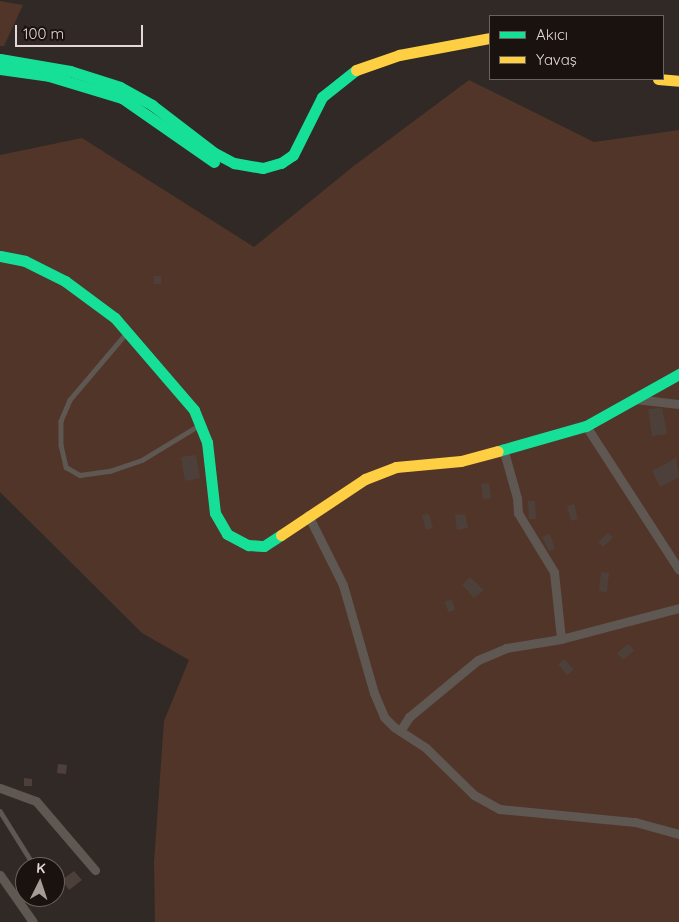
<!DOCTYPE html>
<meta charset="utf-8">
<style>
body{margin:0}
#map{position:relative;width:679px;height:922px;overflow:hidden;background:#312925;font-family:Quicksand,sans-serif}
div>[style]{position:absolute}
.green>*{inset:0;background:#503528}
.building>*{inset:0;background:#4d403a}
.lane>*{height:4.5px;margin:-2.25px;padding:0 2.25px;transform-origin:2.25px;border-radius:2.25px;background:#5f5752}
.street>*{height:9px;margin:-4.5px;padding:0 4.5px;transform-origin:4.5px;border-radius:4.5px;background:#5f5752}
.fast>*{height:11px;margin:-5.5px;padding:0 5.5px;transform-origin:5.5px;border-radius:5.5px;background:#16e098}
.slow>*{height:11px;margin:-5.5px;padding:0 5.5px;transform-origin:5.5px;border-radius:5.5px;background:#ffcf43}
span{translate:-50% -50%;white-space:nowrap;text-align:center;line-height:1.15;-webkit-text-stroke:5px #19120e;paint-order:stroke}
.legend{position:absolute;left:489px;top:15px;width:175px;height:65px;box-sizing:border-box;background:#19120e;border:1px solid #6a625d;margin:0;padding:6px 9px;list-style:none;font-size:15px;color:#e3d9d4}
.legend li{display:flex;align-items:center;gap:10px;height:25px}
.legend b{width:25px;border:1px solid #6a625d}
.north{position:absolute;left:15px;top:857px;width:50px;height:50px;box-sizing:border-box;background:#19120e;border:1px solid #6a625d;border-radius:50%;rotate:4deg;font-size:14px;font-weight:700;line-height:20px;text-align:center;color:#e3d9d4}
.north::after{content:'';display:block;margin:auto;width:18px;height:22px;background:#a59b97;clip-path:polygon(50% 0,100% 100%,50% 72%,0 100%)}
.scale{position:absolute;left:15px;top:25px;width:128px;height:22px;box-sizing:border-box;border:2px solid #e3d9d4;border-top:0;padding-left:6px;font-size:15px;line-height:18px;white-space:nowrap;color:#e3d9d4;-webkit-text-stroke:4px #19120e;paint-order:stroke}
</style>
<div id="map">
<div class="green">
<div style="clip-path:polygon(0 1px,23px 5px,4px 46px,0 46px)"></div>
<div style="clip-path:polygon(469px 80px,594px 142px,679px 130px,679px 922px,155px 922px,154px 862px,164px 721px,189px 660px,142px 633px,0 492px,0 155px,82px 138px,254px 247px,355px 165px)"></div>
</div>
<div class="building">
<div style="clip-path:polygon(154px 276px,161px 276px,161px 284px,154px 284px)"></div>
<div style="clip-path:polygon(662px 408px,667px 434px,652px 436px,648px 409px)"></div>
<div style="clip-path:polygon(196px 455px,200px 478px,185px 481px,181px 457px)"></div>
<div style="clip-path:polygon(676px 458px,679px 477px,660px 487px,652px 471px)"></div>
<div style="clip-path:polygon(489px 483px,491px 498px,483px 499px,481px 484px)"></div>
<div style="clip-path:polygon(528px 501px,535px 501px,536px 519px,529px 519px)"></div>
<div style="clip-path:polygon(574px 504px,578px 519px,571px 521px,567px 506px)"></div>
<div style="clip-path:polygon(429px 514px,433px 528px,426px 530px,422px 515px)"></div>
<div style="clip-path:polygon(465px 514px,468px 528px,457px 530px,455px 515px)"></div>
<div style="clip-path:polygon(608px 533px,613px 538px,603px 547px,598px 542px)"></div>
<div style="clip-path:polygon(550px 534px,555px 549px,549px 551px,542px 537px)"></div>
<div style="clip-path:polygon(601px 572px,609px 573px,607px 592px,599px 591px)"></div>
<div style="clip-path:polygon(470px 577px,484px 590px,474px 598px,462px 585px)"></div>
<div style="clip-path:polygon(452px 600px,455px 610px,448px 612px,445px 601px)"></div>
<div style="clip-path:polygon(629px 644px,634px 651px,623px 660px,617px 653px)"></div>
<div style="clip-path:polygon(565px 659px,574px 670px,567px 675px,558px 664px)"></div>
<div style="clip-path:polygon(58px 764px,67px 765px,66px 774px,57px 773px)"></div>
<div style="clip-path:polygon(24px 778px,32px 779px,32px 786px,24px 786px)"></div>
<div style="clip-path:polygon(74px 871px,82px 880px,69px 890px,62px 880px)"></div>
</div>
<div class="lane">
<div style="left:126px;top:334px;width:87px;rotate:130.3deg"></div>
<div style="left:70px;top:400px;width:23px;rotate:113deg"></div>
<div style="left:61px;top:421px;width:24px;rotate:90deg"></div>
<div style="left:61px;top:445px;width:23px;rotate:77deg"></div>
<div style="left:66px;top:467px;width:16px;rotate:30deg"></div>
<div style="left:80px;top:475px;width:30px;rotate:-8deg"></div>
<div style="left:110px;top:471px;width:34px;rotate:-19deg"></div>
<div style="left:142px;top:460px;width:66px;rotate:-31.3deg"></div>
<div style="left:0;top:811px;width:66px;rotate:58deg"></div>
</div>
<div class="street">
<div style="left:635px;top:399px;width:44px;rotate:6.5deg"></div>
<div style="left:586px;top:426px;width:171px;rotate:57.1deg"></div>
<div style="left:503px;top:448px;width:52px;rotate:74.4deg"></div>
<div style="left:517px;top:498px;width:15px;rotate:86deg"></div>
<div style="left:518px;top:513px;width:69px;rotate:58.6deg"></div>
<div style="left:554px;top:572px;width:67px;rotate:84deg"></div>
<div style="left:308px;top:515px;width:78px;rotate:63.4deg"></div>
<div style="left:343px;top:585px;width:112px;rotate:74deg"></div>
<div style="left:374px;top:693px;width:26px;rotate:67deg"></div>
<div style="left:384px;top:717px;width:14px;rotate:45deg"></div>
<div style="left:394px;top:727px;width:38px;rotate:33deg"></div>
<div style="left:426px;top:748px;width:67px;rotate:44.4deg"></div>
<div style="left:474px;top:795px;width:29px;rotate:29deg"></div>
<div style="left:499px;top:809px;width:137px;rotate:5.5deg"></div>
<div style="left:635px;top:822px;width:46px;rotate:15.3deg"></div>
<div style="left:400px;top:731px;width:17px;rotate:-57deg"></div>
<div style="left:409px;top:717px;width:89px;rotate:-39.6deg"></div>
<div style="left:478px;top:660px;width:30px;rotate:-23deg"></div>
<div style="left:506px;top:648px;width:56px;rotate:-9.3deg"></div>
<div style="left:561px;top:639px;width:122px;rotate:-14.7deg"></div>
<div style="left:0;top:788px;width:38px;rotate:20deg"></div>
<div style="left:36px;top:801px;width:91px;rotate:49.5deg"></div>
<div style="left:0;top:875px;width:57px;rotate:54.9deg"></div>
</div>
<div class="fast">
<div style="left:0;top:59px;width:71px;rotate:9.7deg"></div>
<div style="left:70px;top:71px;width:52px;rotate:17.7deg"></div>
<div style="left:120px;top:87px;width:37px;rotate:29deg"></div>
<div style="left:152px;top:105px;width:77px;rotate:37.6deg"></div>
<div style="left:213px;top:152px;width:24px;rotate:28deg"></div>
<div style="left:234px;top:163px;width:29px;rotate:10deg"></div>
<div style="left:263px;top:168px;width:19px;rotate:-16deg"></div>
<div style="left:281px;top:163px;width:14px;rotate:-34deg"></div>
<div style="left:293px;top:155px;width:65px;rotate:-63.4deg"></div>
<div style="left:322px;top:97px;width:43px;rotate:-38.5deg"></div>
<div style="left:0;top:69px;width:49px;rotate:8.1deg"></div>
<div style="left:49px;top:76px;width:76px;rotate:16.8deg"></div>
<div style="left:122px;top:98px;width:112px;rotate:34.8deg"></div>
<div style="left:0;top:256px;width:25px;rotate:11deg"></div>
<div style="left:25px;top:261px;width:45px;rotate:26.6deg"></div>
<div style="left:65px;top:281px;width:62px;rotate:36.5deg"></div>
<div style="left:115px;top:318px;width:121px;rotate:49.3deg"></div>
<div style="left:194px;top:410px;width:35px;rotate:68deg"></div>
<div style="left:207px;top:442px;width:71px;rotate:83.6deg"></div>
<div style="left:215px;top:513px;width:24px;rotate:60deg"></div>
<div style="left:227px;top:534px;width:24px;rotate:28deg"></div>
<div style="left:248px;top:545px;width:16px;rotate:4deg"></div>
<div style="left:264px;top:546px;width:20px;rotate:-33deg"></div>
<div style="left:498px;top:451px;width:91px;rotate:-15.9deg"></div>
<div style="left:586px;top:426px;width:107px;rotate:-29.2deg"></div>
</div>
<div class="slow">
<div style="left:356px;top:70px;width:46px;rotate:-19.2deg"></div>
<div style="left:399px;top:55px;width:93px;rotate:-10.6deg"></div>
<div style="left:658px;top:79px;width:21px;rotate:5deg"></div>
<div style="left:281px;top:535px;width:101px;rotate:-33.7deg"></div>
<div style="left:365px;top:479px;width:33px;rotate:-21deg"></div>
<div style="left:396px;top:467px;width:65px;rotate:-5.3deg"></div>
<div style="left:461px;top:461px;width:38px;rotate:-15deg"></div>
</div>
<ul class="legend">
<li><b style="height:6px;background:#16e098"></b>Akıcı</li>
<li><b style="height:6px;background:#ffcf43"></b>Yavaş</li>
</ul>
<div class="north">K</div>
<div class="scale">100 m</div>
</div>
